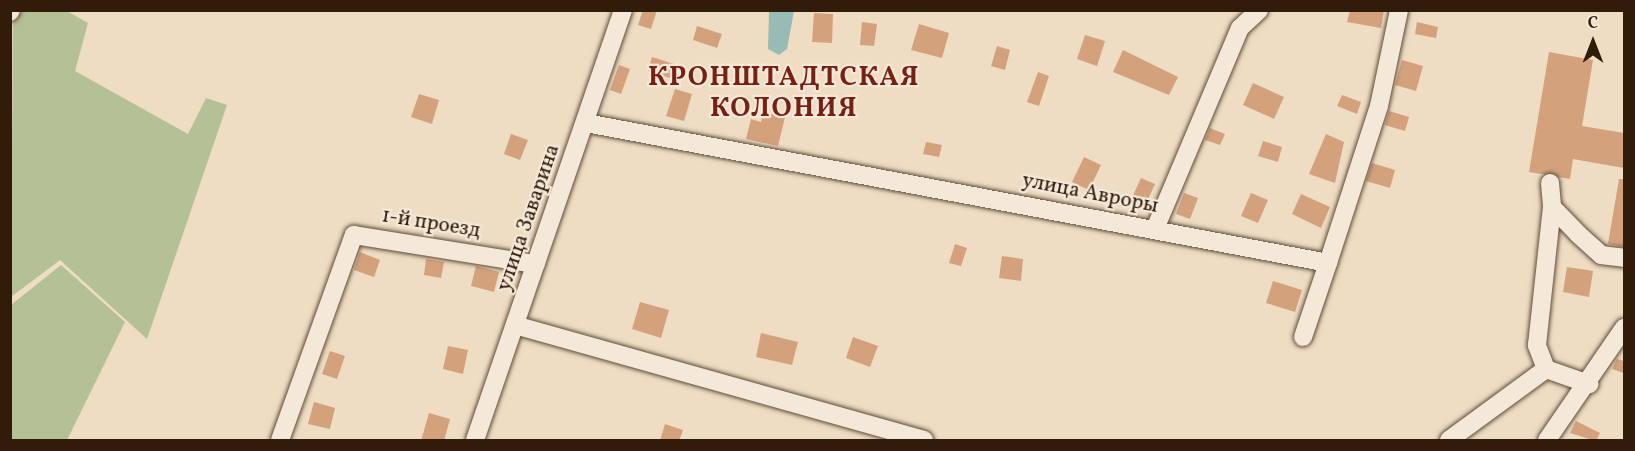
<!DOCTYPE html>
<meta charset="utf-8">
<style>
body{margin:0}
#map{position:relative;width:1635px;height:451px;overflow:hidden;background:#eedcc3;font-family:Vollkorn,serif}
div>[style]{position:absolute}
.green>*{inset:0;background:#b4c197}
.water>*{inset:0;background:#99bbb5}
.building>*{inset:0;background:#d3a27d}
.roads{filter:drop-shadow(0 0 2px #604c38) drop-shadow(0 0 2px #604c38)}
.minor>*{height:18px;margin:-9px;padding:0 9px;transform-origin:9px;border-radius:9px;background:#f4e8d8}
span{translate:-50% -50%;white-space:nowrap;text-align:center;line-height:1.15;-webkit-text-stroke:4.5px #f4e8d8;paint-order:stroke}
.street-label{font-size:21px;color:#311c0a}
.district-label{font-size:27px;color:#7a1f14;font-weight:700;letter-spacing:1.5px}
.frame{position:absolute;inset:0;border:12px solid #311c0a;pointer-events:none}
.north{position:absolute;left:1563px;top:12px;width:60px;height:60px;-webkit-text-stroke:4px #f4e8d8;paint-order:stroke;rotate:0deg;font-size:16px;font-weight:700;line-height:24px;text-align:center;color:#311c0a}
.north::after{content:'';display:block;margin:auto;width:21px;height:27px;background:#311c0a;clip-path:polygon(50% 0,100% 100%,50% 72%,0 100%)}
</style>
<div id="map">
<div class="green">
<div style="clip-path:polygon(13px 11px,67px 11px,88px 23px,75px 71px,188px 134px,206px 98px,227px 105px,147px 339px,60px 260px,11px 297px)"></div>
<div style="clip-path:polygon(61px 265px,125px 322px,67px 440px,11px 440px,11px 305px)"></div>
</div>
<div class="water">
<div style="clip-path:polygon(769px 11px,794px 11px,787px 49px,779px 55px,768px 49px)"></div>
</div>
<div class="building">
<div style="clip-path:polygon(643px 10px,657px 10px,651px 29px,638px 25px)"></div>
<div style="clip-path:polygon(1350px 10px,1384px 10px,1381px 28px,1347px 22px)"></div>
<div style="clip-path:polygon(814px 13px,833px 14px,832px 43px,812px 42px)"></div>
<div style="clip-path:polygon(862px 22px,877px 24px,874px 46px,860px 45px)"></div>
<div style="clip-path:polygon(1417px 22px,1438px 27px,1436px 38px,1415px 34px)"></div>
<div style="clip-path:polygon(919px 24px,949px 33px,942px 58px,911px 50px)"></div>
<div style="clip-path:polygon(697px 26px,722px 34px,717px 48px,693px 40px)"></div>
<div style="clip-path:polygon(1085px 35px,1105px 41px,1097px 66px,1077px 59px)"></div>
<div style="clip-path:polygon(997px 46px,1010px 50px,1005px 70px,991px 66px)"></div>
<div style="clip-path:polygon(1123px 50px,1178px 77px,1169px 95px,1113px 72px)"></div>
<div style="clip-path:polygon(1549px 52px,1593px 60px,1582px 126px,1624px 133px,1624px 168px,1573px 159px,1570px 179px,1529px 172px)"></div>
<div style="clip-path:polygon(652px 57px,674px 64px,670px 78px,648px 71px)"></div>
<div style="clip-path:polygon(1402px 60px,1423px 66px,1416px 91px,1395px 85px)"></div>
<div style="clip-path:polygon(619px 65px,630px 69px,621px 94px,610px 90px)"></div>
<div style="clip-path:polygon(1038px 72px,1049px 76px,1039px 106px,1027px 102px)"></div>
<div style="clip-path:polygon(1253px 83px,1284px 97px,1274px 119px,1243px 105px)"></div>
<div style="clip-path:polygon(675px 89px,692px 94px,684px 121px,666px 116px)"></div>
<div style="clip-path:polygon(419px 94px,439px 100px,432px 124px,411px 117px)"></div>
<div style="clip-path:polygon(1342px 95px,1361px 102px,1357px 114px,1337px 106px)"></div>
<div style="clip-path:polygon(1389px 111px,1409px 117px,1405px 131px,1385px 125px)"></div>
<div style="clip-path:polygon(763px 112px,785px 117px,778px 146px,746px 139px,751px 119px,761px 122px)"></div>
<div style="clip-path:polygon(1210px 128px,1225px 134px,1220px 145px,1205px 140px)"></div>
<div style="clip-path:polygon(511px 134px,528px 140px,520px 160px,504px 154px)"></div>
<div style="clip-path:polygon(1326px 134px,1344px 142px,1335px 183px,1309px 174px)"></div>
<div style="clip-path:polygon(1263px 141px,1282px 147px,1278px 162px,1258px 156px)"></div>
<div style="clip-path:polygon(926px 142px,942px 145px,939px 157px,923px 154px)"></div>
<div style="clip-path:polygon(1084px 157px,1101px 165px,1089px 190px,1072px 182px)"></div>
<div style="clip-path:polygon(1372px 163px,1395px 170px,1390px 188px,1366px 181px)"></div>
<div style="clip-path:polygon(1141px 178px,1155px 184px,1145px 206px,1131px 200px)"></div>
<div style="clip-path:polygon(1619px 179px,1624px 179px,1624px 247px,1608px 244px)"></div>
<div style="clip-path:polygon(1184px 193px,1198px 198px,1190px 219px,1176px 214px)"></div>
<div style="clip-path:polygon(1251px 193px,1268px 200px,1258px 223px,1241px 216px)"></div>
<div style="clip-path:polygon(1301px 194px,1330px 207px,1321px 228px,1292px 214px)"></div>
<div style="clip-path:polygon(955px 244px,967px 248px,961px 266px,949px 263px)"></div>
<div style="clip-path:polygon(360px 252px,380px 260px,374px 277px,354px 270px)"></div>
<div style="clip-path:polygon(1002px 256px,1023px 259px,1021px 281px,999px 278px)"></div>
<div style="clip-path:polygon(426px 259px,444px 262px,441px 278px,424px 275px)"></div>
<div style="clip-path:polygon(476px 266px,499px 272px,494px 292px,471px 286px)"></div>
<div style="clip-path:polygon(1567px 267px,1593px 271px,1589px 297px,1563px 292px)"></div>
<div style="clip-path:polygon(1273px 281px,1302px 290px,1295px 312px,1266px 303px)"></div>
<div style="clip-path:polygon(640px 302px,669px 310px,661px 338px,632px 329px)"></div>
<div style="clip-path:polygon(761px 333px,798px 342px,792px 365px,756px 357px)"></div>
<div style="clip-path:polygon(853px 337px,878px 346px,870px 367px,846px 358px)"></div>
<div style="clip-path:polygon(448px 346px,468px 350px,463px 374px,443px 369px)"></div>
<div style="clip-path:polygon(330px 351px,345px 356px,337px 379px,322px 374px)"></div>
<div style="clip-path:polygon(1617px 359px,1624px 361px,1624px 373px,1612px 369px)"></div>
<div style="clip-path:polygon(314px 402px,335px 408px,330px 429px,308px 424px)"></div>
<div style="clip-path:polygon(429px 413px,450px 419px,444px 441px,421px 441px)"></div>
<div style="clip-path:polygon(1576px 421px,1600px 433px,1596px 441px,1570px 433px)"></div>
<div style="clip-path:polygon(665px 424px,683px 430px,679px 441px,660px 441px)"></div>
</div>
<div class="roads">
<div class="minor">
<div style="left:10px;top:12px;width:2px;rotate:-63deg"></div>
<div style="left:586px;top:123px;width:755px;rotate:10.68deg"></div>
<div style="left:1328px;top:263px;width:165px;rotate:-72deg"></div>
<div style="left:1379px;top:106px;width:98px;rotate:-78.2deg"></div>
<div style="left:1550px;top:183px;width:24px;rotate:85deg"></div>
<div style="left:1552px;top:207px;width:37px;rotate:46deg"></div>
<div style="left:1578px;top:234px;width:31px;rotate:42deg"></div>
<div style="left:1601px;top:255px;width:23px;rotate:7deg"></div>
<div style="left:1155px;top:229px;width:218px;rotate:-67.1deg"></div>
<div style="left:1240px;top:28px;width:26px;rotate:-43deg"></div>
<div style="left:515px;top:325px;width:425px;rotate:15.7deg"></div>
<div style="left:1303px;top:337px;width:78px;rotate:-71.3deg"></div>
<div style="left:1546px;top:369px;width:26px;rotate:-111deg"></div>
<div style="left:1537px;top:345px;width:139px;rotate:-83.8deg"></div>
<div style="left:280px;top:440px;width:218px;rotate:-70.2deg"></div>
<div style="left:354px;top:235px;width:184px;rotate:9.1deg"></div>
<div style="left:475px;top:440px;width:455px;rotate:-71deg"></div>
<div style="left:1449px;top:440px;width:120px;rotate:-36.2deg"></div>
<div style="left:1546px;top:369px;width:46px;rotate:19.2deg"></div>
<div style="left:1547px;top:440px;width:136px;rotate:-55.5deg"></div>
</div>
</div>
<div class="street-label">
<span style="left:1090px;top:194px;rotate:11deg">улица Авроры</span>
<span style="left:529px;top:218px;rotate:-71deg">улица Заварина</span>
<span style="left:431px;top:224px;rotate:9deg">1-й проезд</span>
</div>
<div class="district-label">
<span style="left:784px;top:94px">КРОНШТАДТСКАЯ<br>КОЛОНИЯ</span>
</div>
<div class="frame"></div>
<div class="north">С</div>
</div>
